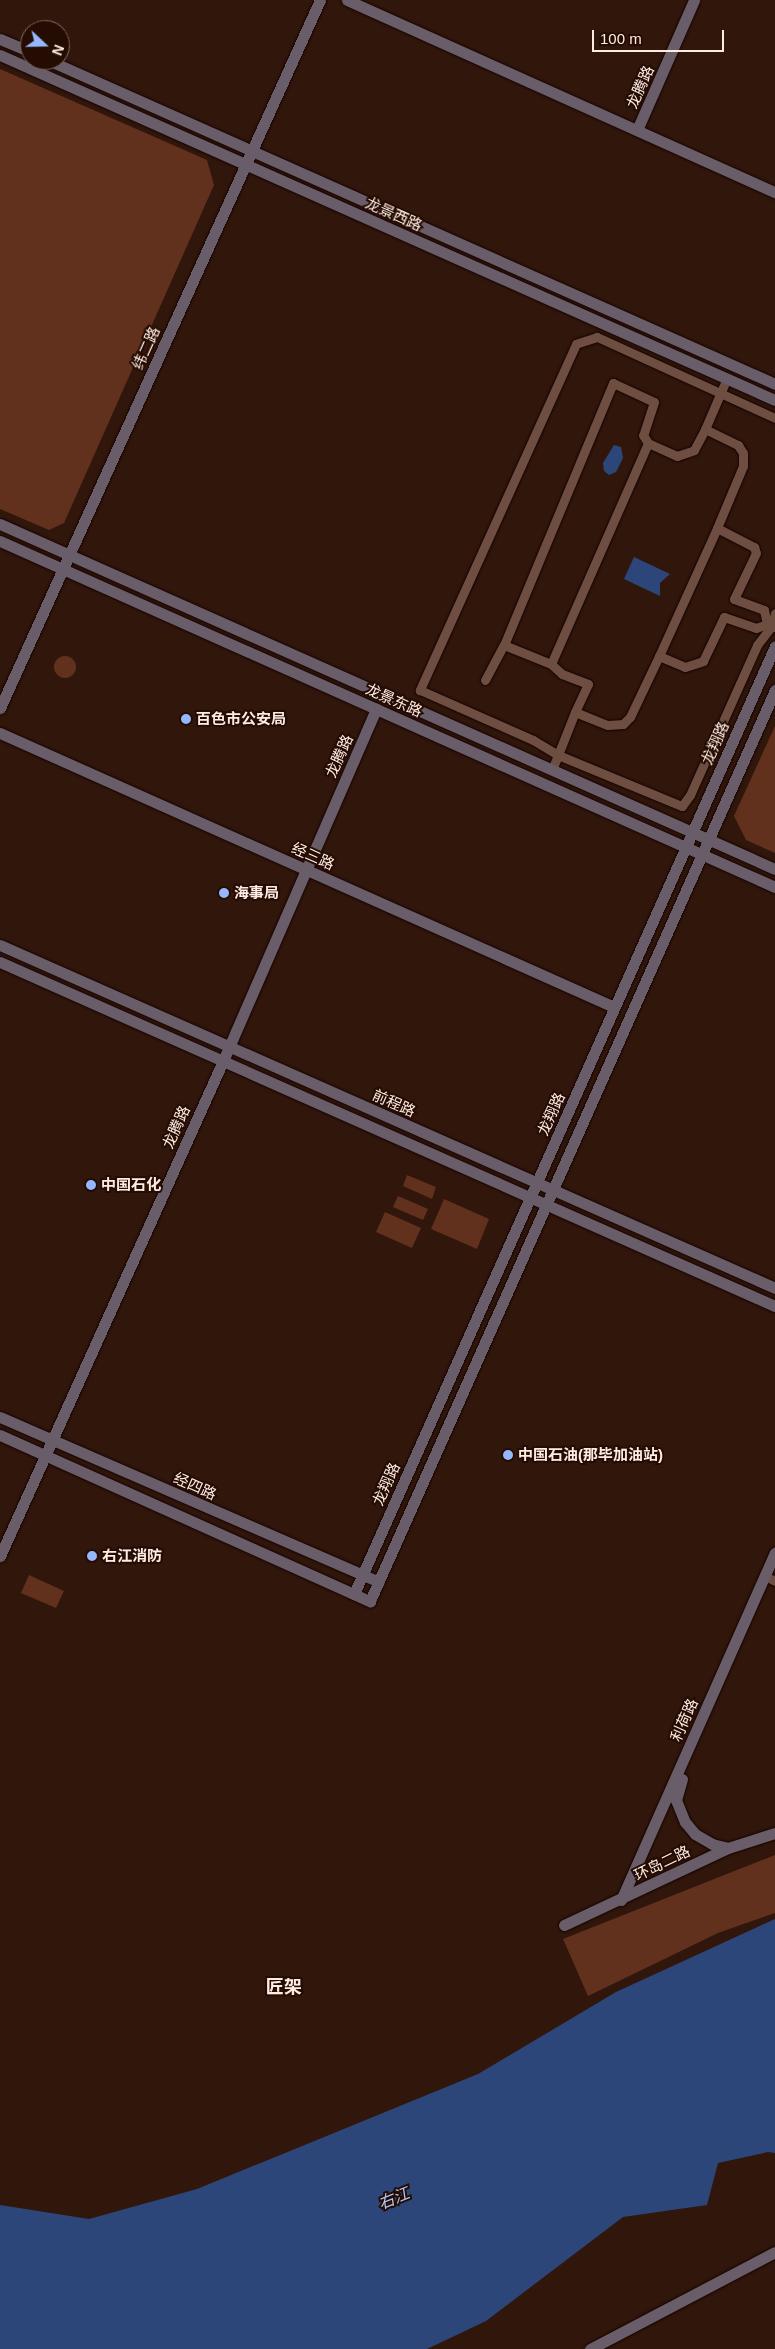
<!DOCTYPE html>
<meta charset="utf-8">
<style>
body{margin:0}
#map{position:relative;width:775px;height:2349px;overflow:hidden;background:#30160b;font-family:Arial,"Noto Sans SC",sans-serif}
div>[style]{position:absolute}
.green>*{inset:0;background:#61311d}
.round{border-radius:50%}
.water>*{inset:0;background:#2d467a}
.roads{filter:drop-shadow(0 0 1px #160200) drop-shadow(0 0 1px #160200)}
.street>*{height:9px;margin:-4.5px;padding:0 4.5px;transform-origin:4.5px;border-radius:4.5px;background:#6d4e41}
.secondary>*{height:11px;margin:-5.5px;padding:0 5.5px;transform-origin:5.5px;border-radius:5.5px;background:#695d69}
.dots>*{width:14px;height:14px;translate:-50% -50%;box-sizing:border-box;border:2px solid #250c03;border-radius:50%}
span{translate:-50% -50%;white-space:nowrap;text-align:center;line-height:1.15;-webkit-text-stroke:4px #250c03;paint-order:stroke}
.street-label{font-size:15px;color:#feebe3}
.poi-label{font-size:15px;color:#feebe3;font-weight:700}
.left{translate:0 -50%;text-align:left}
.water-label{font-size:16px;color:#b1cafb;font-style:italic}
.quarter-label{font-size:18px;color:#feebe3;font-weight:700}
.north{position:absolute;left:20px;top:20px;width:50px;height:50px;box-sizing:border-box;background:#250c03;border:1px solid #7c655d;border-radius:50%;rotate:111deg;font-size:14px;font-weight:700;line-height:20px;text-align:center;color:#feebe3}
.north::after{content:'';display:block;margin:auto;width:18px;height:22px;background:#94b7fd;clip-path:polygon(50% 0,100% 100%,50% 72%,0 100%)}
.scale{position:absolute;left:592px;top:30px;width:132px;height:22px;box-sizing:border-box;border:2px solid #feebe3;border-top:0;padding-left:6px;font-size:15px;line-height:18px;white-space:nowrap;color:#feebe3;-webkit-text-stroke:4px #250c03;paint-order:stroke}
</style>
<div id="map">
<div class="green">
<div style="clip-path:polygon(0 69px,207px 160px,214px 185px,64px 523px,49px 530px,0 509px)"></div>
<div class="round" style="left:54px;top:656px;width:22px;height:22px"></div>
<div style="clip-path:polygon(775px 726px,775px 853px,746px 840px,734px 816px)"></div>
<div style="clip-path:polygon(407px 1175px,436px 1187px,432px 1199px,403px 1186px)"></div>
<div style="clip-path:polygon(398px 1196px,428px 1209px,423px 1220px,393px 1207px)"></div>
<div style="clip-path:polygon(444px 1199px,489px 1219px,477px 1249px,431px 1229px)"></div>
<div style="clip-path:polygon(385px 1212px,421px 1228px,412px 1248px,376px 1232px)"></div>
<div style="clip-path:polygon(29px 1575px,64px 1591px,56px 1608px,21px 1593px)"></div>
<div style="clip-path:polygon(775px 1855px,775px 1913px,718px 1933px,588px 1996px,563px 1939px)"></div>
</div>
<div class="water">
<div style="clip-path:polygon(614px 445px,621px 447px,623px 458px,616px 472px,609px 475px,604px 471px,603px 463px)"></div>
<div style="clip-path:polygon(634px 557px,670px 574px,660px 583px,660px 596px,624px 579px)"></div>
<div style="clip-path:polygon(775px 1919px,775px 2153px,768px 2152px,718px 2163px,707px 2205px,623px 2217px,486px 2321px,427px 2349px,0 2349px,0 2205px,89px 2219px,197px 2189px,478px 2074px,616px 1992px)"></div>
</div>
<div class="roads">
<div class="street">
<div style="left:727px;top:378px;width:56px;rotate:113.3deg"></div>
<div style="left:705px;top:429px;width:37px;rotate:26deg"></div>
<div style="left:738px;top:445px;width:9px;rotate:58deg"></div>
<div style="left:743px;top:453px;width:13px;rotate:90deg"></div>
<div style="left:743px;top:466px;width:67px;rotate:112.8deg"></div>
<div style="left:717px;top:528px;width:42px;rotate:27.2deg"></div>
<div style="left:754px;top:547px;width:6px;rotate:72deg"></div>
<div style="left:756px;top:553px;width:51px;rotate:115.6deg"></div>
<div style="left:734px;top:599px;width:32px;rotate:20deg"></div>
<div style="left:764px;top:610px;width:14px;rotate:78deg"></div>
<div style="left:775px;top:418px;width:196px;rotate:-155.5deg"></div>
<div style="left:597px;top:337px;width:22px;rotate:162deg"></div>
<div style="left:576px;top:344px;width:380px;rotate:114.3deg"></div>
<div style="left:420px;top:690px;width:124px;rotate:23.9deg"></div>
<div style="left:533px;top:740px;width:29px;rotate:31deg"></div>
<div style="left:558px;top:755px;width:134px;rotate:22.4deg"></div>
<div style="left:682px;top:806px;width:14px;rotate:-54deg"></div>
<div style="left:690px;top:795px;width:164px;rotate:-65.9deg"></div>
<div style="left:757px;top:645px;width:24px;rotate:-52deg"></div>
<div style="left:772px;top:626px;width:13px;rotate:-77deg"></div>
<div style="left:504px;top:645px;width:51px;rotate:22deg"></div>
<div style="left:551px;top:664px;width:241px;rotate:-66.3deg"></div>
<div style="left:648px;top:443px;width:32px;rotate:24deg"></div>
<div style="left:677px;top:456px;width:18px;rotate:-19deg"></div>
<div style="left:694px;top:450px;width:24px;rotate:-62deg"></div>
<div style="left:659px;top:656px;width:141px;rotate:-65.6deg"></div>
<div style="left:551px;top:664px;width:15px;rotate:42deg"></div>
<div style="left:562px;top:674px;width:28px;rotate:21deg"></div>
<div style="left:588px;top:684px;width:31px;rotate:115deg"></div>
<div style="left:485px;top:680px;width:40px;rotate:-62deg"></div>
<div style="left:504px;top:645px;width:284px;rotate:-67.4deg"></div>
<div style="left:613px;top:383px;width:45px;rotate:24.9deg"></div>
<div style="left:654px;top:402px;width:35px;rotate:108deg"></div>
<div style="left:643px;top:435px;width:9px;rotate:58deg"></div>
<div style="left:552px;top:770px;width:62px;rotate:-68.4deg"></div>
<div style="left:575px;top:712px;width:35px;rotate:22deg"></div>
<div style="left:608px;top:725px;width:15px;rotate:-4deg"></div>
<div style="left:623px;top:724px;width:10px;rotate:-45deg"></div>
<div style="left:630px;top:717px;width:68px;rotate:-64.6deg"></div>
<div style="left:659px;top:656px;width:28px;rotate:23deg"></div>
<div style="left:685px;top:667px;width:19px;rotate:-18deg"></div>
<div style="left:703px;top:661px;width:49px;rotate:-64.5deg"></div>
<div style="left:724px;top:617px;width:34px;rotate:19deg"></div>
<div style="left:756px;top:628px;width:12px;rotate:-20deg"></div>
<div style="left:767px;top:624px;width:9px;rotate:21deg"></div>
<div style="left:771px;top:1579px;width:4px;rotate:27deg"></div>
</div>
<div class="secondary">
<div style="left:347px;top:0;width:469px;rotate:24.2deg"></div>
<div style="left:0;top:39px;width:33px;rotate:23deg"></div>
<div style="left:0;top:55px;width:848px;rotate:24deg"></div>
<div style="left:48px;top:60px;width:796px;rotate:24.02deg"></div>
<div style="left:637px;top:130px;width:142px;rotate:-66.3deg"></div>
<div style="left:0;top:524px;width:848px;rotate:24deg"></div>
<div style="left:0;top:541px;width:849px;rotate:24.06deg"></div>
<div style="left:0;top:708px;width:777px;rotate:-65.68deg"></div>
<div style="left:0;top:733px;width:672px;rotate:24.05deg"></div>
<div style="left:0;top:945px;width:848px;rotate:23.87deg"></div>
<div style="left:0;top:962px;width:848px;rotate:23.94deg"></div>
<div style="left:0;top:1417px;width:413px;rotate:23.5deg"></div>
<div style="left:0;top:1435px;width:406px;rotate:24.2deg"></div>
<div style="left:370px;top:1601px;width:997px;rotate:-66.03deg"></div>
<div style="left:0;top:1556px;width:543px;rotate:-65.75deg"></div>
<div style="left:223px;top:1061px;width:384px;rotate:-66.5deg"></div>
<div style="left:354px;top:1594px;width:1037px;rotate:-66.05deg"></div>
<div style="left:682px;top:1779px;width:22px;rotate:106deg"></div>
<div style="left:676px;top:1800px;width:24px;rotate:68deg"></div>
<div style="left:685px;top:1822px;width:16px;rotate:50deg"></div>
<div style="left:695px;top:1834px;width:20px;rotate:30deg"></div>
<div style="left:712px;top:1844px;width:16px;rotate:14deg"></div>
<div style="left:621px;top:1900px;width:380px;rotate:-66.1deg"></div>
<div style="left:564px;top:1925px;width:181px;rotate:-25.2deg"></div>
<div style="left:728px;top:1848px;width:49px;rotate:-17.7deg"></div>
<div style="left:590px;top:2349px;width:209px;rotate:-27.7deg"></div>
</div>
</div>
<div class="dots">
<div style="left:186px;top:719px;background:#94b7fd"></div>
<div style="left:224px;top:893px;background:#94b7fd"></div>
<div style="left:91px;top:1185px;background:#94b7fd"></div>
<div style="left:508px;top:1455px;background:#94b7fd"></div>
<div style="left:92px;top:1556px;background:#94b7fd"></div>
</div>
<div class="street-label">
<span style="left:640px;top:87px;rotate:-66deg">龙腾路</span>
<span style="left:394px;top:214px;rotate:24deg">龙景西路</span>
<span style="left:146px;top:348px;rotate:-66deg">纬二路</span>
<span style="left:394px;top:700px;rotate:24deg">龙景东路</span>
<span style="left:715px;top:743px;rotate:-66deg">龙翔路</span>
<span style="left:339px;top:756px;rotate:-66deg">龙腾路</span>
<span style="left:313px;top:856px;rotate:24deg">经三路</span>
<span style="left:394px;top:1103px;rotate:24deg">前程路</span>
<span style="left:551px;top:1114px;rotate:-66deg">龙翔路</span>
<span style="left:176px;top:1127px;rotate:-66deg">龙腾路</span>
<span style="left:386px;top:1484px;rotate:-66deg">龙翔路</span>
<span style="left:195px;top:1486px;rotate:24deg">经四路</span>
<span style="left:684px;top:1720px;rotate:-66deg">利荷路</span>
<span style="left:662px;top:1863px;rotate:-26deg">环岛二路</span>
</div>
<div class="poi-label">
<span class="left" style="left:196px;top:719px">百色市公安局</span>
<span class="left" style="left:234px;top:893px">海事局</span>
<span class="left" style="left:101px;top:1185px">中国石化</span>
<span class="left" style="left:518px;top:1455px">中国石油(那毕加油站)</span>
<span class="left" style="left:102px;top:1556px">右江消防</span>
</div>
<div class="water-label">
<span style="left:394px;top:2199px;rotate:-22deg">右江</span>
</div>
<div class="quarter-label">
<span style="left:284px;top:1987px">匠架</span>
</div>
<div class="north">N</div>
<div class="scale">100 m</div>
</div>
